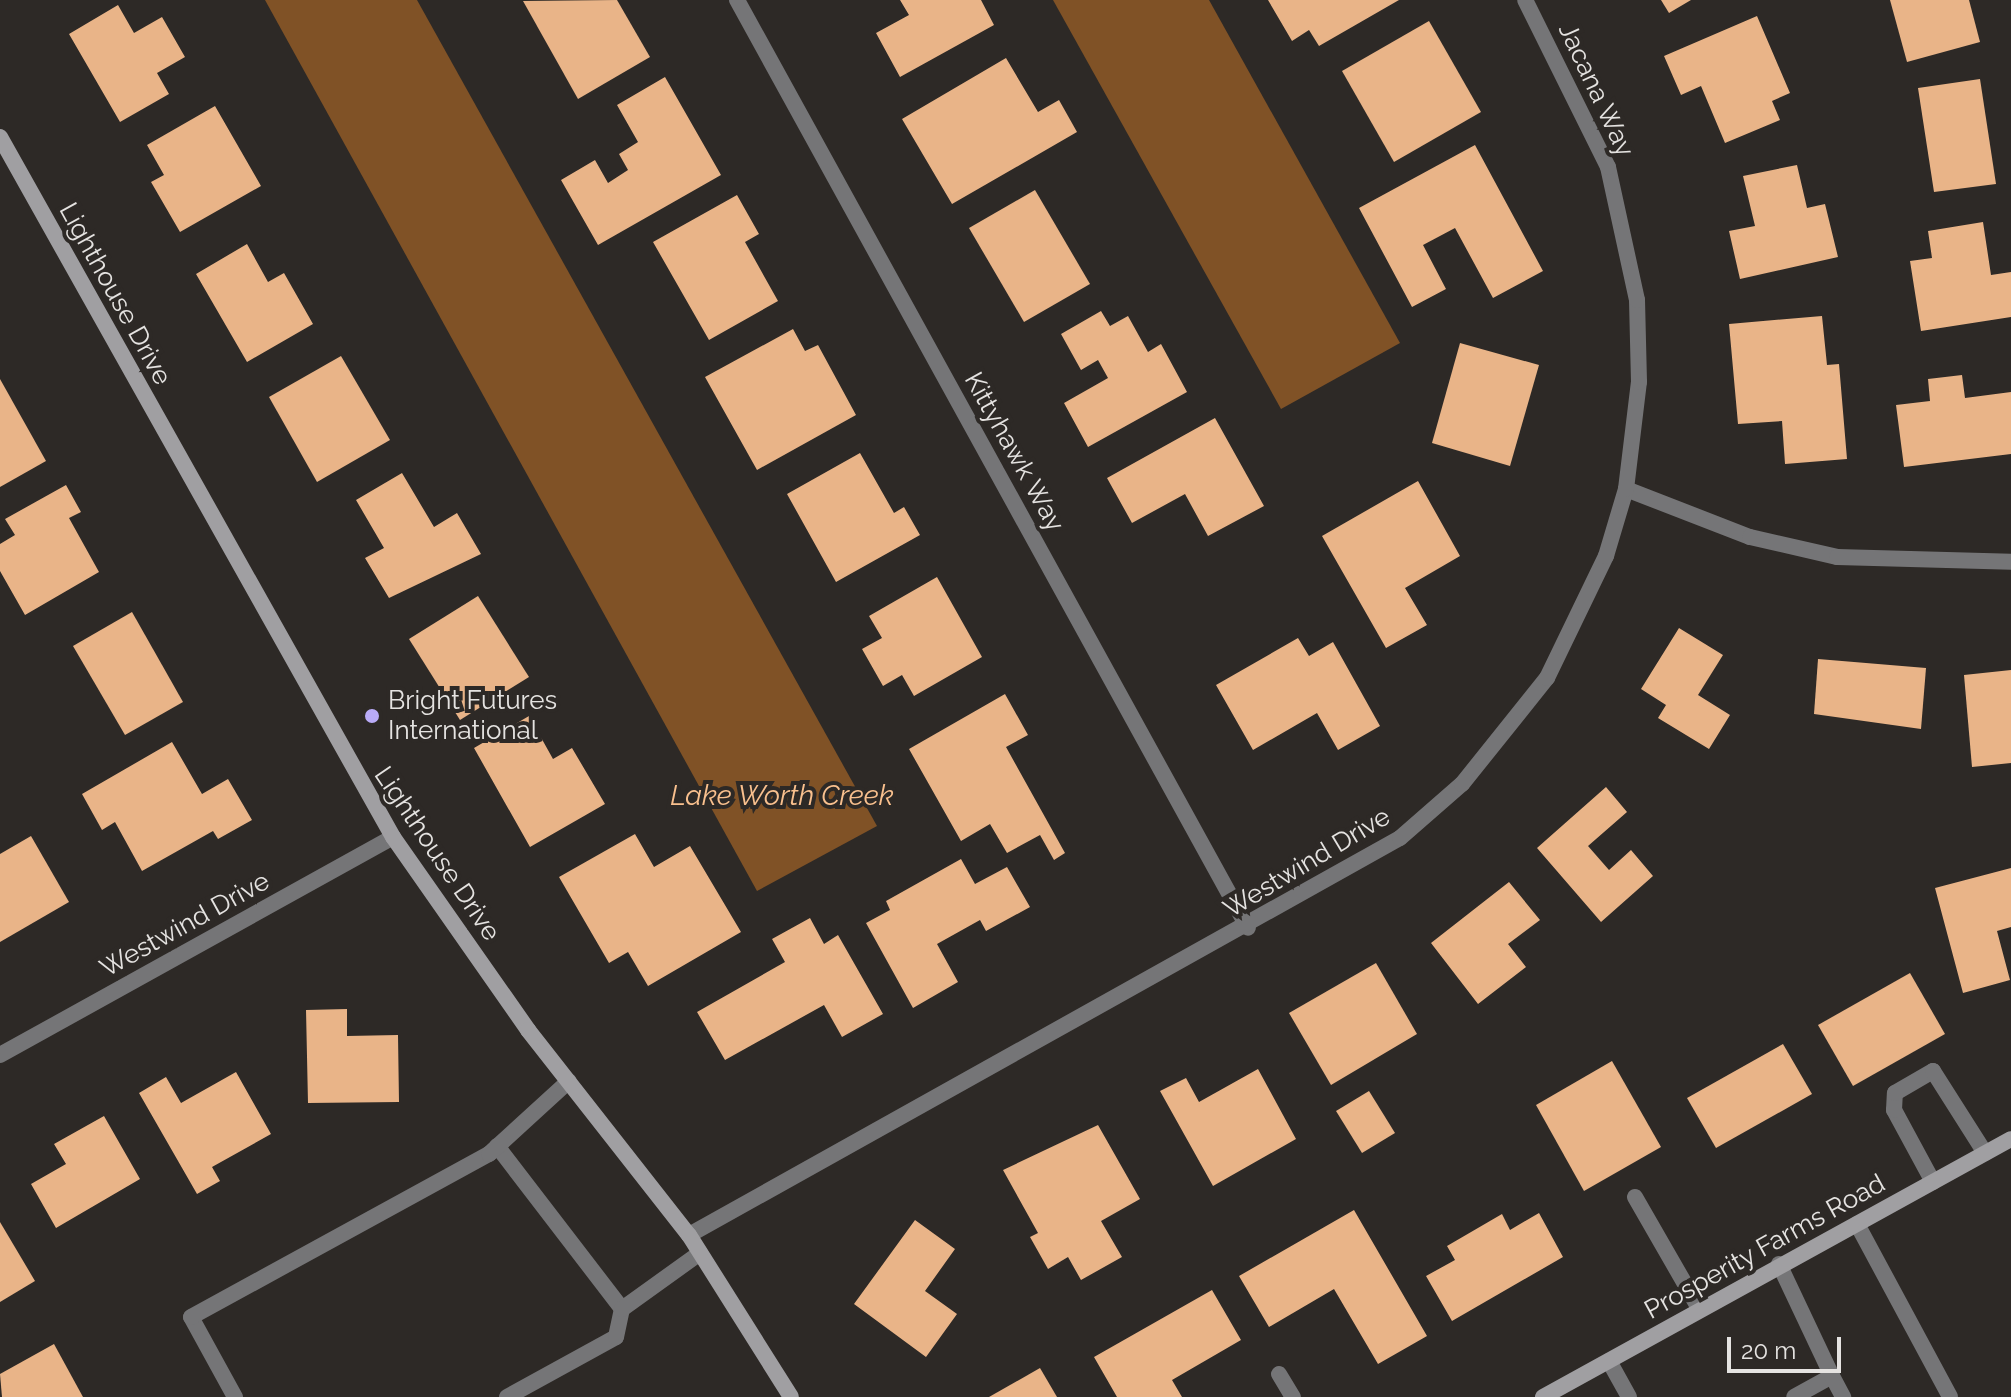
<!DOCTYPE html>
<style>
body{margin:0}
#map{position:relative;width:2011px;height:1397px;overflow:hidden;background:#2d2926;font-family:Raleway,sans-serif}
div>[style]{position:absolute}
.water>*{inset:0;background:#805226}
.building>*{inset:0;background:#e9b488}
.lane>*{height:16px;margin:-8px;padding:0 8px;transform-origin:8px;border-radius:8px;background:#757577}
.street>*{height:16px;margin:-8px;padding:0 8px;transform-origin:8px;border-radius:8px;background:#757577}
.secondary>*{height:16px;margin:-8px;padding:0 8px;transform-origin:8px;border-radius:8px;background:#a09fa2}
.dots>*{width:22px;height:22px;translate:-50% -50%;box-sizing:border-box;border:4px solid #2d2926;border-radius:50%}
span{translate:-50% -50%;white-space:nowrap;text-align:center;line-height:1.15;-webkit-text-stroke:8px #2d2926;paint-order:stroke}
.street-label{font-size:26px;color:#e5e3e1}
.poi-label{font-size:26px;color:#e5e3e1}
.left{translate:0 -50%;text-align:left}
.water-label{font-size:28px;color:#f9c08e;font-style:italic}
.scale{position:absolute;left:1727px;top:1337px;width:114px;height:36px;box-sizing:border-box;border:4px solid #e5e3e1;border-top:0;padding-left:10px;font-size:24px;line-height:28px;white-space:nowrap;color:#e5e3e1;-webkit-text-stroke:6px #2d2926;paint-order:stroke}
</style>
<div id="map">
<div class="water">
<div style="clip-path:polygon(265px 0,417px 0,877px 826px,757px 891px)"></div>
<div style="clip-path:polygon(1053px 0,1209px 0,1400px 343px,1281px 409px)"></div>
</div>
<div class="building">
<div style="clip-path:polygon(617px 0,650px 57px,578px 99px,523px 1px)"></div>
<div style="clip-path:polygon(900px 0,981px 0,994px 25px,900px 77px,876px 33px,909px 15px)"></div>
<div style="clip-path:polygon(1268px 0,1399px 0,1319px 46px,1309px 30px,1292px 41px)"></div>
<div style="clip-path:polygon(1661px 0,1691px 0,1669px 13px)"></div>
<div style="clip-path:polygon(1890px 0,1969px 0,1980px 42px,1907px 62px)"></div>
<div style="clip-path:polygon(118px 5px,134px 33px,162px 17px,185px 57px,157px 73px,169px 94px,120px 122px,69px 34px)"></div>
<div style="clip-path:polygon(1757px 16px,1790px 93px,1772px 101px,1780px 120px,1725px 143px,1701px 86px,1681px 95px,1664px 56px)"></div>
<div style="clip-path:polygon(1429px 21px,1481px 112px,1394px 162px,1342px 71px)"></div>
<div style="clip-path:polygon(1006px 58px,1038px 112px,1059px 100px,1077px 132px,952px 204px,902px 119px)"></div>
<div style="clip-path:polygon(665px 77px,721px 175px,598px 245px,561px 180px,595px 160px,608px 183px,628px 170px,619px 154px,638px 142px,617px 105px)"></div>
<div style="clip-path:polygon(1980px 79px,1996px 184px,1934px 192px,1918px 88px)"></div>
<div style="clip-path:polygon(215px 106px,261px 186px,180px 232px,151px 182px,164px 175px,147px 145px)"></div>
<div style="clip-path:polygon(1475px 145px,1543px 271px,1493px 298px,1455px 228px,1423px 245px,1446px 289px,1412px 307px,1359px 208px)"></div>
<div style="clip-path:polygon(1797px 165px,1807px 208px,1825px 204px,1838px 257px,1740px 279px,1729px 231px,1755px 226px,1743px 176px)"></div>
<div style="clip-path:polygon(1035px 190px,1090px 284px,1024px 322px,969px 228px)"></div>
<div style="clip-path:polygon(737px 195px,759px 234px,745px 242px,778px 301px,709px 340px,653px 242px)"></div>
<div style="clip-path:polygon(1983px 222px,1991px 275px,2011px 272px,2011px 317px,1921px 331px,1910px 261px,1932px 258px,1928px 231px)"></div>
<div style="clip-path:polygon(247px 244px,268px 282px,284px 273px,313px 324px,247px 362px,196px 274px)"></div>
<div style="clip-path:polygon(1101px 311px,1110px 326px,1128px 316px,1148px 352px,1161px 344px,1187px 392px,1088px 447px,1064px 403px,1108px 378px,1098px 360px,1081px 370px,1061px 334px)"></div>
<div style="clip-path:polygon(1822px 316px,1827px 365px,1839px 364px,1847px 459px,1785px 464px,1782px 421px,1738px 424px,1729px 324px)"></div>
<div style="clip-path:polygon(793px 329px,805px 351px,818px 345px,856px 415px,757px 470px,705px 377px)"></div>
<div style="clip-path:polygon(1460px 343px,1539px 365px,1510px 466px,1432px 443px)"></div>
<div style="clip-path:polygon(341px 356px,390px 440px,317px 482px,269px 397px)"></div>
<div style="clip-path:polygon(1962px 375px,1965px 398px,2011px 392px,2011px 454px,1904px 467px,1896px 405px,1930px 401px,1928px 379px)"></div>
<div style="clip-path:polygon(0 379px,46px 461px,0 487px)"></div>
<div style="clip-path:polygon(1215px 418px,1264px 506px,1208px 536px,1185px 494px,1132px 523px,1107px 478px)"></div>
<div style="clip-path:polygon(860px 453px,894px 513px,904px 507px,920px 535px,836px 582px,787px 494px)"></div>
<div style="clip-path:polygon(402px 473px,434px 527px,457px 513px,481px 554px,389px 598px,365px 558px,384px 548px,356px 500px)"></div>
<div style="clip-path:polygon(1418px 481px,1460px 556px,1405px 588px,1427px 625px,1386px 648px,1322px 536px)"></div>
<div style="clip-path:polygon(66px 485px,81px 512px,69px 518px,99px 572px,25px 615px,0 571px,0 544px,15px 535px,5px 519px)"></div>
<div style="clip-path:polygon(937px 577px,982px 657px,914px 696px,902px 675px,883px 686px,862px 649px,882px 638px,869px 616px)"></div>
<div style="clip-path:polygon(478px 596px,529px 677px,460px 720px,409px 639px)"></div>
<div style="clip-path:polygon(132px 612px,183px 702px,125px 735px,73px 646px)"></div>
<div style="clip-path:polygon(1679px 628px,1723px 655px,1698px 695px,1730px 715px,1709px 749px,1658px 718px,1666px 705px,1641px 689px)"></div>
<div style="clip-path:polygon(1298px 638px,1309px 656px,1333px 642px,1380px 726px,1338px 750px,1317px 713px,1253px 750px,1216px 685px)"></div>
<div style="clip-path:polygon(1818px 659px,1926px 668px,1921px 729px,1814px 714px)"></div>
<div style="clip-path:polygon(2011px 670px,2011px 763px,1972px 767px,1964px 675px)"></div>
<div style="clip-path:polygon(1005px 694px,1028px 735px,1006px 747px,1065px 853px,1054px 860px,1040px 835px,1007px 853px,990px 824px,961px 841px,909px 749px)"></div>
<div style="clip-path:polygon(529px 716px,553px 759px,572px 748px,605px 804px,530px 847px,474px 748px)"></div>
<div style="clip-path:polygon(172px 742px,202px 794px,228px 779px,252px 820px,218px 839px,213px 831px,142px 871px,115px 822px,102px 830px,82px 794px)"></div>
<div style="clip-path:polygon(1606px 787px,1627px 812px,1588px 846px,1609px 870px,1631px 850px,1653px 876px,1601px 922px,1537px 848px)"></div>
<div style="clip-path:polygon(635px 834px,654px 867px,690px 846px,741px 932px,648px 986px,628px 952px,609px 963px,559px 877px)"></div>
<div style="clip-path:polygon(31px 836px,69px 902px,0 942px,0 854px)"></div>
<div style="clip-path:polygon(961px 859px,975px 884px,1007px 867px,1030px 907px,986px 931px,980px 920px,937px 944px,958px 982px,913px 1008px,866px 923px,890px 910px,886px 901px)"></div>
<div style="clip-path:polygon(2011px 868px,2011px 927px,1997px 931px,2010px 980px,1963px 993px,1935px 888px)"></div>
<div style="clip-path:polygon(1509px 882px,1540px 920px,1508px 944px,1526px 967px,1478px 1004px,1431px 943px)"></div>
<div style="clip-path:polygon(810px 918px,824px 944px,838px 935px,883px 1014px,842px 1037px,824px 1005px,725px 1060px,697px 1012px,785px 962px,772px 939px)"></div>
<div style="clip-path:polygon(1376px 963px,1417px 1034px,1331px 1085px,1289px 1013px)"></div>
<div style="clip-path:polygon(1910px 973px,1945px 1034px,1853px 1086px,1818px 1025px)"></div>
<div style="clip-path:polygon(347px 1009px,347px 1036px,398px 1035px,399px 1102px,308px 1103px,306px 1010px)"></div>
<div style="clip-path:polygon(1783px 1044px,1812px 1094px,1716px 1148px,1687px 1098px)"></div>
<div style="clip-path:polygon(1612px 1061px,1661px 1147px,1584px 1191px,1536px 1105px)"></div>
<div style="clip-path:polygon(1258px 1069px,1296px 1139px,1213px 1186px,1160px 1091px,1186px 1078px,1199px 1102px)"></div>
<div style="clip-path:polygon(236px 1072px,271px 1134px,212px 1167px,220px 1181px,197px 1194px,139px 1093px,166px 1077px,181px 1103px)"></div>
<div style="clip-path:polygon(1369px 1091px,1395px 1133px,1362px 1153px,1336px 1111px)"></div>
<div style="clip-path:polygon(104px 1116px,140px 1179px,56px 1228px,31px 1184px,66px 1164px,54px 1144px)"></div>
<div style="clip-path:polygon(1098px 1125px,1140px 1199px,1101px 1221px,1122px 1257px,1081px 1280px,1068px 1257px,1048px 1269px,1030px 1237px,1038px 1233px,1003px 1170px)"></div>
<div style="clip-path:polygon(1354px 1210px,1427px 1336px,1378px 1364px,1334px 1289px,1269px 1327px,1239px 1276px)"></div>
<div style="clip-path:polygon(1539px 1213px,1563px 1257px,1452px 1321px,1426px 1276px,1455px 1260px,1447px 1246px,1502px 1214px,1510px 1230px)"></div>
<div style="clip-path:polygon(915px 1220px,955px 1249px,925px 1291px,957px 1314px,926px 1357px,854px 1304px)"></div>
<div style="clip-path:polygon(0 1222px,35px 1281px,0 1302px)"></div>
<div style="clip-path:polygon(1212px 1290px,1241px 1340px,1172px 1380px,1182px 1397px,1117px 1397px,1094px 1357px)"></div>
<div style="clip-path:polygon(54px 1344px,83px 1397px,2px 1397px,0 1374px)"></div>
<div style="clip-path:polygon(1040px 1368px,1057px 1397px,989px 1397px)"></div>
</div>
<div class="lane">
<div style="left:497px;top:1146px;width:205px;rotate:52.5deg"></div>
<div style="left:1933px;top:1182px;width:82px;rotate:-118.4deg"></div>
<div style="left:1894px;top:1110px;width:17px;rotate:-87deg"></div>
<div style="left:1895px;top:1093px;width:44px;rotate:-30.1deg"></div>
<div style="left:1933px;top:1071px;width:97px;rotate:57.6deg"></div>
<div style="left:1635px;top:1197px;width:130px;rotate:60.1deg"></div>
<div style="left:1857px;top:1224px;width:196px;rotate:61.7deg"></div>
<div style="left:1779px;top:1264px;width:124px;rotate:64.7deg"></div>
<div style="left:1832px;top:1376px;width:43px;rotate:151.1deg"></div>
<div style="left:1609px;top:1361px;width:41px;rotate:60.9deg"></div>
<div style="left:1279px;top:1374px;width:27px;rotate:59deg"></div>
<div style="left:1832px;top:1376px;width:24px;rotate:62deg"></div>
<div style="left:235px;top:1397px;width:91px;rotate:-118.8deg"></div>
<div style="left:191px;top:1317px;width:340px;rotate:-28.7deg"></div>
<div style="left:489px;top:1154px;width:108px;rotate:-42.4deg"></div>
<div style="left:507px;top:1397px;width:124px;rotate:-28.8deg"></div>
<div style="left:616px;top:1337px;width:29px;rotate:-78deg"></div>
<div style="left:622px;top:1309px;width:96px;rotate:-35.7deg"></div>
</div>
<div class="street">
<div style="left:737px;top:0;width:1059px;rotate:61.16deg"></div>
<div style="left:1626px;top:489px;width:133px;rotate:21.2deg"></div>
<div style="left:1750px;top:537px;width:89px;rotate:12.9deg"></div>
<div style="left:1837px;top:557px;width:174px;rotate:1.6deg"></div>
<div style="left:0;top:1055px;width:449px;rotate:-29deg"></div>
<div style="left:689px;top:1235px;width:814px;rotate:-29.18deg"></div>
<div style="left:1400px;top:838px;width:82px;rotate:-41.1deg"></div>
<div style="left:1462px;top:784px;width:136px;rotate:-51.3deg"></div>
<div style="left:1547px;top:678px;width:136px;rotate:-64.2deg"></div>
<div style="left:1606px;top:556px;width:70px;rotate:-73.4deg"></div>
<div style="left:1626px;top:489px;width:108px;rotate:-83.1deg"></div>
<div style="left:1639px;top:382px;width:82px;rotate:-91.4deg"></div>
<div style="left:1637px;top:300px;width:136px;rotate:-102.3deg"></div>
<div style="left:1608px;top:167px;width:186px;rotate:-116.4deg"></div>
</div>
<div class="secondary">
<div style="left:0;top:137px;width:803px;rotate:60.69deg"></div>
<div style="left:393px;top:837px;width:236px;rotate:55deg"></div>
<div style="left:528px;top:1030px;width:261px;rotate:51.9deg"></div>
<div style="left:689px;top:1235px;width:191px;rotate:57.8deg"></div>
<div style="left:1543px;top:1397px;width:534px;rotate:-28.87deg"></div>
</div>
<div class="dots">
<div style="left:372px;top:716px;background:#b9abf7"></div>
</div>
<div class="street-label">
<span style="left:1596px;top:90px;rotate:65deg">Jacana Way</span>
<span style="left:115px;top:294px;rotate:61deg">Lighthouse Drive</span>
<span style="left:1014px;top:452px;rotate:61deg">Kittyhawk Way</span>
<span style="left:437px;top:854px;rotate:56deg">Lighthouse Drive</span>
<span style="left:1307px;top:863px;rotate:-31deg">Westwind Drive</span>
<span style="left:185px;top:925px;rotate:-29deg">Westwind Drive</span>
<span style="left:1765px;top:1247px;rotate:-29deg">Prosperity Farms Road</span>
</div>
<div class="poi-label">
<span class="left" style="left:388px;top:716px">Bright Futures<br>International</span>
</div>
<div class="water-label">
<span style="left:782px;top:796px">Lake Worth Creek</span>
</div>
<div class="scale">20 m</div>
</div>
